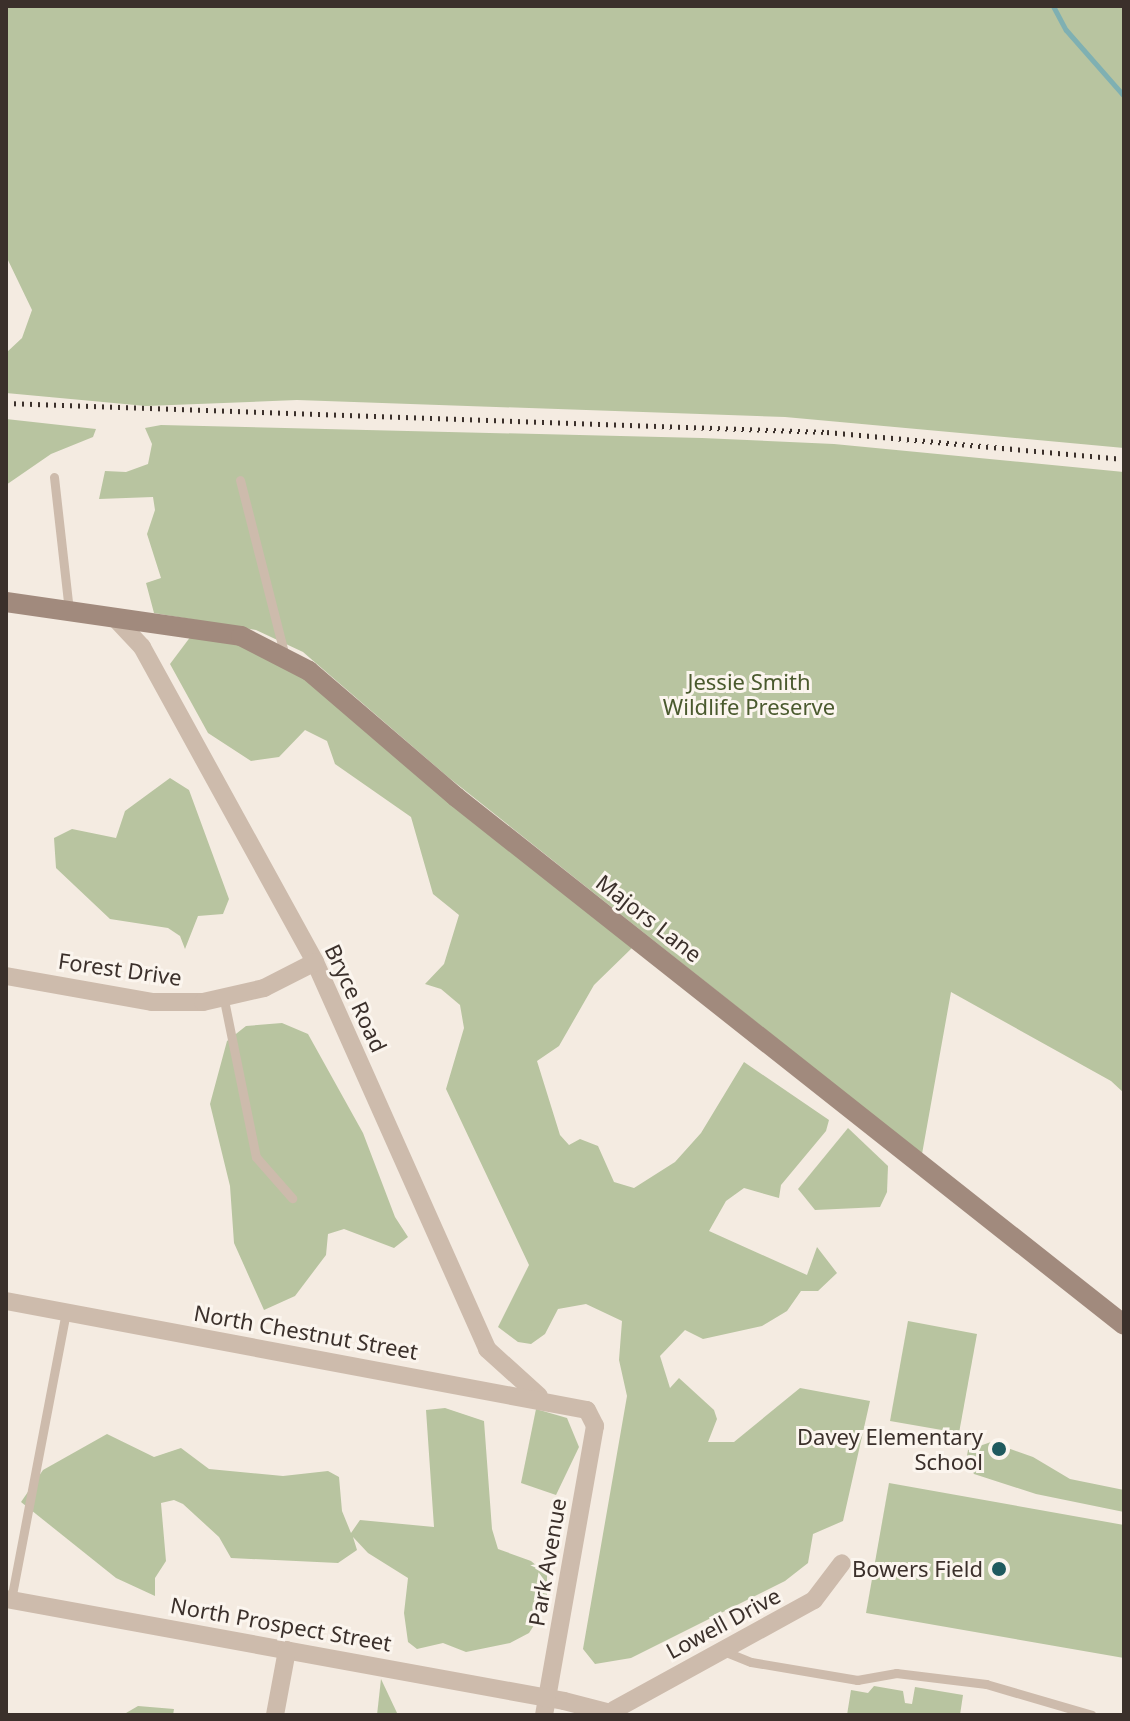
<!DOCTYPE html>
<style>
body{margin:0}
#map{position:relative;width:1130px;height:1721px;overflow:hidden;background:#f4ebe1;font-family:"Noto Sans",sans-serif}
div>[style]{position:absolute}
.green>*{inset:0;background:#b8c4a0}
.stream>*{height:5px;margin:-2.5px;padding:0 2.5px;transform-origin:2.5px;border-radius:2.5px;background:#7fb0b2}
.lane>*{height:9px;margin:-4.5px;padding:0 4.5px;transform-origin:4.5px;border-radius:4.5px;background:#cdbbac}
.street>*{height:18px;margin:-9px;padding:0 9px;transform-origin:9px;border-radius:9px;background:#cdbbac}
.secondary>*{height:20px;margin:-10px;padding:0 10px;transform-origin:10px;border-radius:10px;background:#a18a7d}
.rail>*{height:5px;margin-top:-2.5px;transform-origin:0;background:repeating-linear-gradient(90deg,#3b302b 0 2px,transparent 0 8px)}
.dots>*{width:22px;height:22px;translate:-50% -50%;box-sizing:border-box;border:4px solid #fbf5ee;border-radius:50%}
span{translate:-50% -50%;white-space:nowrap;text-align:center;line-height:1.15;-webkit-text-stroke:6px #fbf5ee;paint-order:stroke}
.park-label{font-size:22px;color:#4a5a2e}
.street-label{font-size:22px;color:#3b302b}
.poi-label{font-size:22px;color:#3b302b}
.right{translate:-100% -50%;text-align:right}
.frame{position:absolute;inset:0;border:8px solid #3b302b;pointer-events:none}
</style>
<div id="map">
<div class="green">
<div style="clip-path:polygon(6px 6px,1124px 6px,1124px 448px,785px 417px,297px 400px,146px 406px,6px 393px,6px 353px,22px 338px,32px 310px,6px 256px)"></div>
<div style="clip-path:polygon(6px 419px,96px 429px,93px 437px,51px 454px,6px 485px)"></div>
<div style="clip-path:polygon(161px 425px,702px 438px,834px 444px,1124px 472px,1124px 1093px,1111px 1081px,951px 992px,922px 1154px,448px 777px,303px 652px,256px 630px,154px 613px,146px 583px,161px 578px,147px 534px,155px 510px,153px 497px,99px 499px,105px 471px,126px 472px,148px 464px,152px 444px,145px 428px)"></div>
<div style="clip-path:polygon(194px 632px,239px 643px,307px 678px,634px 946px,594px 985px,559px 1046px,537px 1061px,560px 1135px,569px 1145px,580px 1139px,598px 1146px,614px 1182px,634px 1188px,675px 1162px,701px 1133px,744px 1062px,829px 1120px,826px 1131px,781px 1185px,779px 1198px,744px 1188px,726px 1201px,709px 1231px,807px 1275px,817px 1247px,837px 1273px,818px 1291px,801px 1291px,787px 1311px,762px 1326px,703px 1339px,685px 1330px,660px 1356px,670px 1388px,679px 1378px,714px 1410px,717px 1419px,708px 1442px,734px 1442px,800px 1388px,870px 1401px,843px 1521px,813px 1534px,808px 1563px,785px 1581px,631px 1658px,595px 1664px,583px 1649px,627px 1396px,619px 1360px,622px 1321px,586px 1304px,558px 1309px,545px 1334px,531px 1344px,518px 1342px,498px 1327px,529px 1265px,446px 1089px,464px 1028px,460px 1005px,441px 989px,425px 984px,444px 964px,459px 915px,433px 894px,411px 817px,335px 764px,327px 741px,305px 730px,279px 757px,251px 761px,208px 733px,170px 664px)"></div>
<div style="clip-path:polygon(170px 778px,189px 790px,229px 899px,223px 914px,198px 916px,185px 949px,180px 936px,168px 928px,110px 919px,56px 868px,54px 838px,72px 829px,116px 838px,125px 811px)"></div>
<div style="clip-path:polygon(282px 1023px,308px 1034px,363px 1133px,395px 1217px,408px 1237px,394px 1248px,344px 1229px,328px 1234px,326px 1255px,295px 1296px,264px 1310px,234px 1243px,230px 1186px,210px 1104px,227px 1041px,246px 1026px)"></div>
<div style="clip-path:polygon(848px 1128px,888px 1166px,887px 1192px,880px 1207px,815px 1210px,798px 1189px)"></div>
<div style="clip-path:polygon(908px 1321px,977px 1334px,959px 1433px,890px 1421px)"></div>
<div style="clip-path:polygon(445px 1408px,484px 1421px,492px 1529px,498px 1549px,531px 1561px,544px 1572px,547px 1569px,547px 1605px,529px 1633px,510px 1643px,466px 1652px,443px 1643px,417px 1649px,408px 1642px,404px 1613px,408px 1578px,368px 1553px,353px 1537px,357px 1550px,338px 1563px,231px 1558px,219px 1537px,183px 1504px,174px 1500px,161px 1503px,166px 1561px,155px 1578px,155px 1596px,116px 1578px,21px 1502px,43px 1470px,107px 1434px,154px 1457px,181px 1448px,209px 1469px,283px 1476px,328px 1471px,339px 1477px,342px 1511px,351px 1533px,360px 1520px,434px 1527px,426px 1410px)"></div>
<div style="clip-path:polygon(536px 1409px,567px 1418px,579px 1447px,556px 1495px,521px 1483px)"></div>
<div style="clip-path:polygon(991px 1442px,1033px 1457px,1070px 1479px,1124px 1490px,1124px 1512px,1036px 1494px,974px 1474px,966px 1461px,968px 1450px)"></div>
<div style="clip-path:polygon(889px 1483px,1124px 1525px,1124px 1658px,866px 1613px)"></div>
<div style="clip-path:polygon(381px 1679px,398px 1715px,377px 1715px)"></div>
<div style="clip-path:polygon(874px 1686px,903px 1691px,905px 1703px,912px 1704px,915px 1687px,963px 1695px,960px 1715px,847px 1715px,851px 1690px,868px 1693px)"></div>
<div style="clip-path:polygon(138px 1706px,174px 1709px,173px 1715px,92px 1715px,126px 1713px)"></div>
</div>
<div class="stream">
<div style="left:1053px;top:6px;width:27px;rotate:62deg"></div>
<div style="left:1066px;top:30px;width:88px;rotate:48.7deg"></div>
</div>
<div class="lane">
<div style="left:54px;top:477px;width:135px;rotate:83.6deg"></div>
<div style="left:240px;top:480px;width:182px;rotate:75.7deg"></div>
<div style="left:224px;top:1000px;width:160px;rotate:78.5deg"></div>
<div style="left:256px;top:1157px;width:55px;rotate:48.7deg"></div>
<div style="left:11px;top:1600px;width:292px;rotate:-79.2deg"></div>
<div style="left:721px;top:1650px;width:32px;rotate:22deg"></div>
<div style="left:751px;top:1662px;width:108px;rotate:9.6deg"></div>
<div style="left:857px;top:1680px;width:40px;rotate:-10deg"></div>
<div style="left:896px;top:1673px;width:91px;rotate:7deg"></div>
<div style="left:986px;top:1684px;width:110px;rotate:16.3deg"></div>
</div>
<div class="street">
<div style="left:114px;top:617px;width:41px;rotate:47deg"></div>
<div style="left:142px;top:647px;width:359px;rotate:61.2deg"></div>
<div style="left:315px;top:962px;width:424px;rotate:66deg"></div>
<div style="left:487px;top:1349px;width:70px;rotate:42.1deg"></div>
<div style="left:6px;top:976px;width:148px;rotate:10.1deg"></div>
<div style="left:152px;top:1002px;width:51px"></div>
<div style="left:203px;top:1002px;width:63px;rotate:-12.9deg"></div>
<div style="left:264px;top:988px;width:57px;rotate:-27deg"></div>
<div style="left:6px;top:1301px;width:591px;rotate:10.63deg"></div>
<div style="left:587px;top:1410px;width:18px;rotate:63deg"></div>
<div style="left:595px;top:1426px;width:293px;rotate:100deg"></div>
<div style="left:6px;top:1599px;width:567px;rotate:10.36deg"></div>
<div style="left:564px;top:1701px;width:56px;rotate:14.5deg"></div>
<div style="left:614px;top:1710px;width:228px;rotate:-28.8deg"></div>
<div style="left:814px;top:1600px;width:46px;rotate:-52.9deg"></div>
<div style="left:275px;top:1715px;width:66px;rotate:-79.5deg"></div>
</div>
<div class="secondary">
<div style="left:6px;top:602px;width:237px;rotate:8.2deg"></div>
<div style="left:241px;top:636px;width:76px;rotate:27.2deg"></div>
<div style="left:309px;top:671px;width:194px;rotate:40.6deg"></div>
<div style="left:456px;top:797px;width:851px;rotate:38.32deg"></div>
</div>
<div class="rail">
<div style="left:6px;top:403px;width:822px;rotate:2.02deg"></div>
<div style="left:827px;top:432px;width:298px;rotate:5.2deg"></div>
</div>
<div class="dots">
<div style="left:999px;top:1449px;background:#1f5a5e"></div>
<div style="left:999px;top:1569px;background:#1f5a5e"></div>
</div>
<div class="park-label">
<span style="left:749px;top:694px">Jessie Smith<br>Wildlife Preserve</span>
</div>
<div class="street-label">
<span style="left:649px;top:918px;rotate:38deg">Majors Lane</span>
<span style="left:120px;top:969px;rotate:8deg">Forest Drive</span>
<span style="left:356px;top:998px;rotate:65deg">Bryce Road</span>
<span style="left:306px;top:1332px;rotate:10deg">North Chestnut Street</span>
<span style="left:547px;top:1562px;rotate:-80deg">Park Avenue</span>
<span style="left:723px;top:1623px;rotate:-28deg">Lowell Drive</span>
<span style="left:281px;top:1624px;rotate:10deg">North Prospect Street</span>
</div>
<div class="poi-label">
<span class="right" style="left:983px;top:1449px">Davey Elementary<br>School</span>
<span class="right" style="left:983px;top:1569px">Bowers Field</span>
</div>
<div class="frame"></div>
</div>
